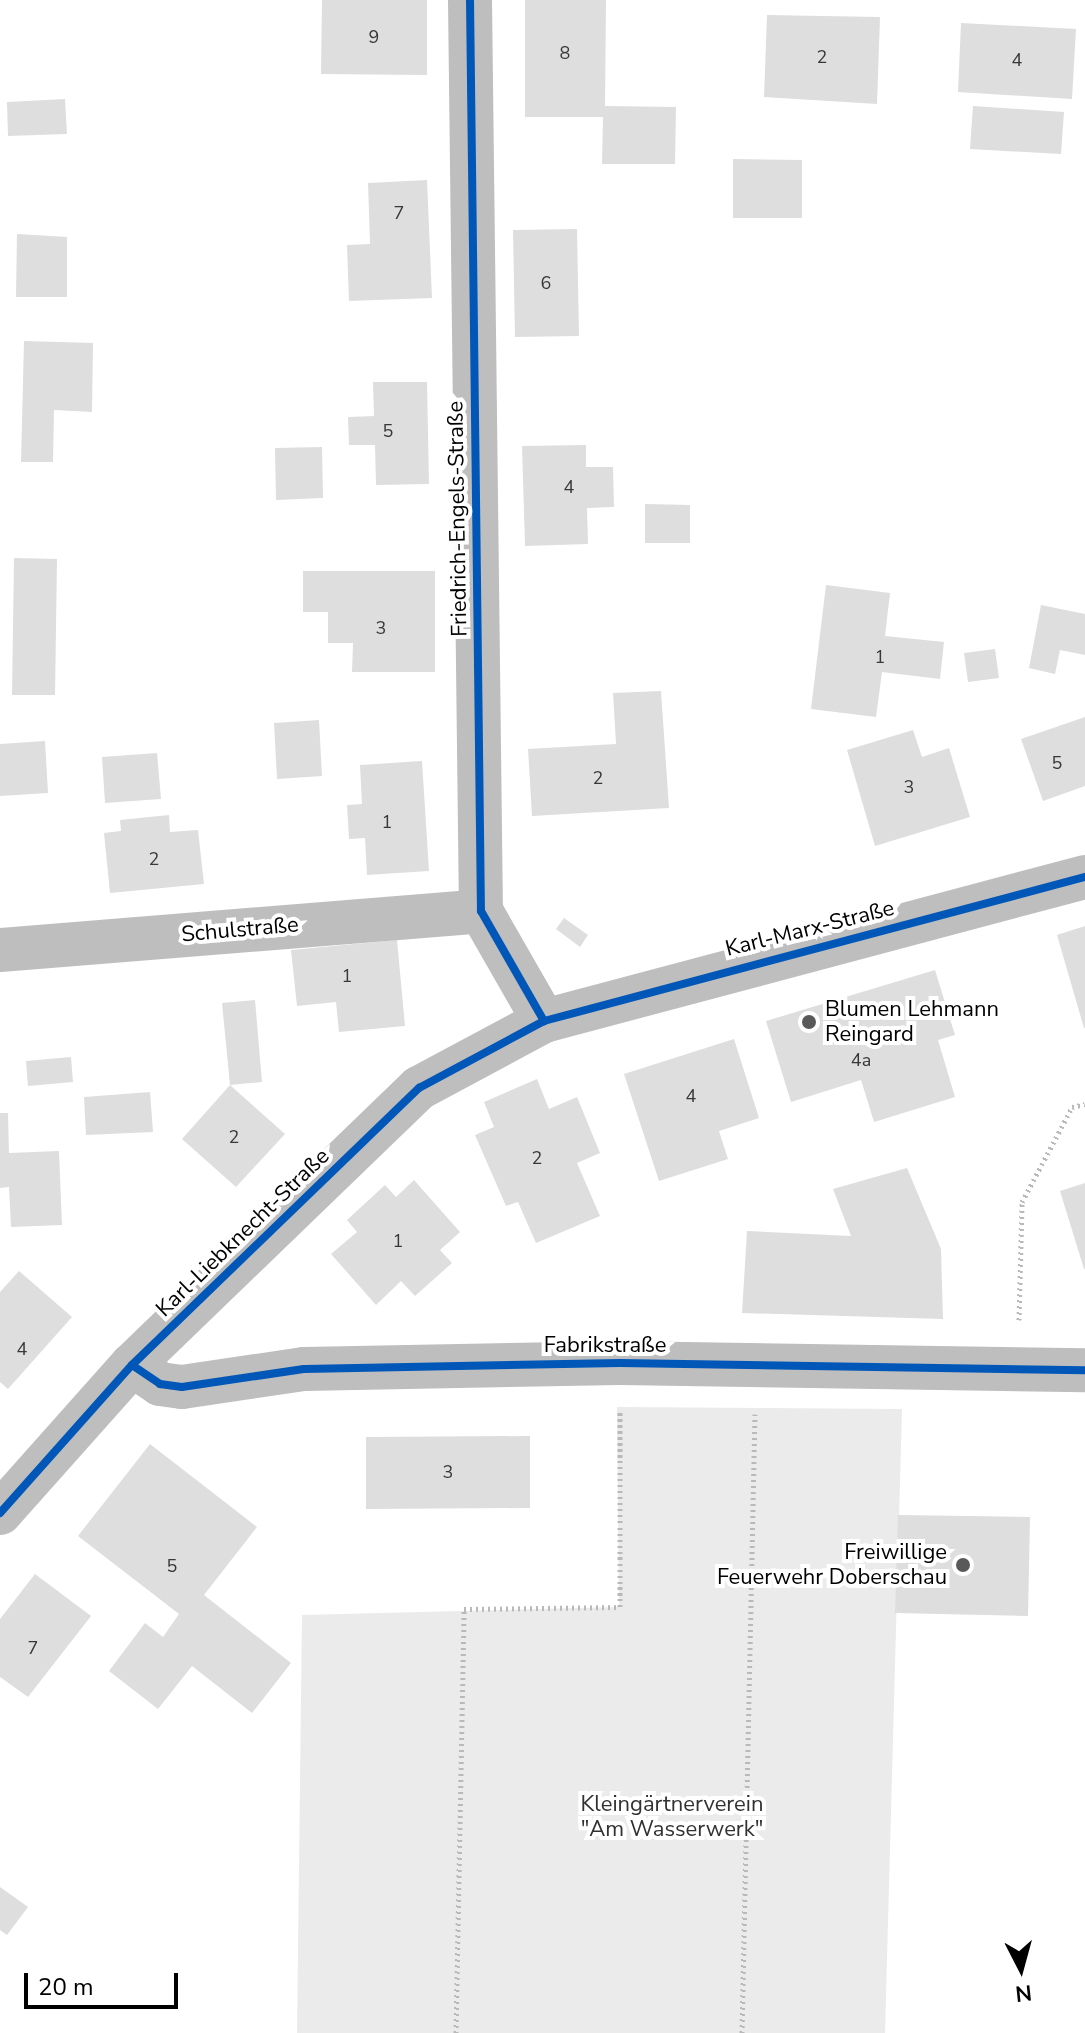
<!DOCTYPE html>
<meta charset="utf-8">
<style>
body{margin:0}
#map{position:relative;width:1085px;height:2033px;overflow:hidden;background:#fff;font-family:"Nunito Sans",sans-serif}
div>[style]{position:absolute}
.green>*{inset:0;background:#ebebeb}
.building>*{inset:0;background:#dedede}
.path>*{height:5px;margin-top:-2.5px;transform-origin:0;background:repeating-linear-gradient(90deg,#b9b9b9 0 2px,transparent 0 6px)}
.minor>*{height:44px;margin:-22px;padding:0 22px;transform-origin:22px;border-radius:22px;background:#bebebe}
.cycleway>*{height:8px;margin:-4px;padding:0 4px;transform-origin:4px;border-radius:4px;background:#0057b8}
.dots>*{width:22px;height:22px;translate:-50% -50%;box-sizing:border-box;border:4px solid #fff;border-radius:50%}
span{translate:-50% -50%;white-space:nowrap;text-align:center;line-height:1.15;-webkit-text-stroke:8px #fff;paint-order:stroke}
.number-label{font-size:18px;color:#383838}
.number-label span{-webkit-text-stroke-width:0}
.street-label{font-size:22px;color:#000}
.poi-label{font-size:22px;color:#000}
.left{translate:0 -50%;text-align:left}
.right{translate:-100% -50%;text-align:right}
.park-label{font-size:22px;color:#313131}
.north{position:absolute;left:981px;top:1929px;width:80px;height:80px;-webkit-text-stroke:6px #fff;paint-order:stroke;rotate:174deg;font-size:22px;font-weight:700;line-height:32px;text-align:center;color:#000}
.north::after{content:'';display:block;margin:auto;width:28px;height:36px;background:#000;clip-path:polygon(50% 0,100% 100%,50% 72%,0 100%)}
.scale{position:absolute;left:24px;top:1973px;width:154px;height:36px;box-sizing:border-box;border:4px solid #000;border-top:0;padding-left:10px;font-size:24px;line-height:28px;white-space:nowrap;color:#000;-webkit-text-stroke:6px #fff;paint-order:stroke}
</style>
<div id="map">
<div class="green">
<div style="clip-path:polygon(617px 1407px,902px 1409px,885px 2033px,297px 2033px,302px 1615px,619px 1607px)"></div>
</div>
<div class="building">
<div style="clip-path:polygon(322px 0,427px 0,427px 75px,321px 74px)"></div>
<div style="clip-path:polygon(525px 0,606px 0,605px 106px,676px 107px,675px 164px,602px 164px,603px 117px,525px 117px)"></div>
<div style="clip-path:polygon(767px 15px,880px 17px,877px 104px,764px 97px)"></div>
<div style="clip-path:polygon(961px 23px,1076px 29px,1072px 99px,958px 92px)"></div>
<div style="clip-path:polygon(65px 99px,67px 134px,8px 136px,7px 102px)"></div>
<div style="clip-path:polygon(973px 106px,1064px 112px,1061px 154px,970px 149px)"></div>
<div style="clip-path:polygon(733px 159px,802px 160px,802px 218px,733px 218px)"></div>
<div style="clip-path:polygon(427px 180px,432px 298px,349px 301px,347px 245px,370px 244px,368px 183px)"></div>
<div style="clip-path:polygon(577px 229px,579px 336px,515px 337px,513px 230px)"></div>
<div style="clip-path:polygon(17px 234px,67px 237px,67px 297px,16px 297px)"></div>
<div style="clip-path:polygon(24px 341px,93px 343px,92px 412px,54px 410px,53px 462px,21px 462px)"></div>
<div style="clip-path:polygon(373px 382px,427px 382px,429px 484px,376px 485px,375px 445px,349px 445px,348px 417px,374px 416px)"></div>
<div style="clip-path:polygon(586px 445px,586px 467px,613px 467px,614px 507px,587px 508px,588px 544px,525px 546px,522px 446px)"></div>
<div style="clip-path:polygon(322px 447px,323px 498px,276px 500px,275px 448px)"></div>
<div style="clip-path:polygon(645px 504px,690px 505px,690px 543px,645px 543px)"></div>
<div style="clip-path:polygon(14px 558px,57px 559px,55px 695px,12px 695px)"></div>
<div style="clip-path:polygon(303px 571px,435px 571px,435px 672px,352px 672px,353px 643px,328px 643px,328px 612px,303px 612px)"></div>
<div style="clip-path:polygon(826px 585px,890px 593px,885px 636px,944px 642px,940px 679px,882px 672px,876px 717px,811px 709px)"></div>
<div style="clip-path:polygon(1041px 605px,1085px 614px,1085px 655px,1060px 650px,1055px 674px,1029px 668px)"></div>
<div style="clip-path:polygon(995px 649px,999px 678px,968px 682px,964px 653px)"></div>
<div style="clip-path:polygon(661px 691px,669px 808px,532px 816px,528px 749px,616px 744px,613px 693px)"></div>
<div style="clip-path:polygon(1085px 717px,1085px 786px,1043px 801px,1021px 739px)"></div>
<div style="clip-path:polygon(319px 720px,322px 776px,277px 779px,274px 723px)"></div>
<div style="clip-path:polygon(913px 730px,922px 757px,949px 748px,970px 817px,875px 846px,847px 750px)"></div>
<div style="clip-path:polygon(45px 741px,48px 793px,0 796px,0 744px)"></div>
<div style="clip-path:polygon(157px 753px,161px 799px,105px 803px,102px 757px)"></div>
<div style="clip-path:polygon(422px 761px,429px 871px,367px 875px,365px 838px,349px 839px,347px 805px,362px 804px,360px 765px)"></div>
<div style="clip-path:polygon(169px 815px,170px 832px,198px 830px,204px 884px,110px 893px,104px 833px,121px 831px,120px 820px)"></div>
<div style="clip-path:polygon(564px 918px,588px 935px,580px 947px,556px 929px)"></div>
<div style="clip-path:polygon(1085px 926px,1085px 1028px,1084px 1028px,1057px 935px)"></div>
<div style="clip-path:polygon(397px 940px,405px 1026px,339px 1032px,336px 1002px,297px 1006px,291px 950px)"></div>
<div style="clip-path:polygon(935px 970px,955px 1035px,938px 1040px,955px 1097px,874px 1122px,861px 1080px,791px 1102px,766px 1021px)"></div>
<div style="clip-path:polygon(255px 1000px,262px 1082px,230px 1085px,222px 1003px)"></div>
<div style="clip-path:polygon(734px 1039px,759px 1118px,719px 1131px,728px 1159px,659px 1181px,624px 1074px)"></div>
<div style="clip-path:polygon(71px 1057px,73px 1082px,28px 1086px,26px 1061px)"></div>
<div style="clip-path:polygon(537px 1079px,549px 1109px,577px 1097px,600px 1153px,577px 1163px,600px 1216px,536px 1243px,518px 1202px,506px 1206px,475px 1135px,494px 1127px,484px 1102px)"></div>
<div style="clip-path:polygon(230px 1085px,285px 1134px,236px 1187px,182px 1139px)"></div>
<div style="clip-path:polygon(150px 1092px,153px 1132px,86px 1135px,84px 1097px)"></div>
<div style="clip-path:polygon(0 1113px,8px 1113px,9px 1153px,59px 1151px,62px 1225px,11px 1227px,9px 1187px,0 1188px)"></div>
<div style="clip-path:polygon(907px 1168px,941px 1249px,943px 1319px,742px 1313px,747px 1231px,851px 1236px,833px 1189px)"></div>
<div style="clip-path:polygon(414px 1180px,460px 1232px,440px 1250px,452px 1263px,415px 1296px,401px 1281px,376px 1305px,331px 1254px,357px 1232px,347px 1220px,385px 1185px,396px 1197px)"></div>
<div style="clip-path:polygon(1085px 1183px,1085px 1269px,1084px 1269px,1060px 1191px)"></div>
<div style="clip-path:polygon(19px 1271px,72px 1317px,8px 1389px,0 1382px,0 1292px)"></div>
<div style="clip-path:polygon(530px 1436px,530px 1508px,366px 1509px,366px 1437px)"></div>
<div style="clip-path:polygon(150px 1444px,257px 1527px,204px 1595px,291px 1663px,252px 1713px,192px 1666px,158px 1709px,109px 1671px,145px 1623px,163px 1637px,179px 1614px,78px 1536px)"></div>
<div style="clip-path:polygon(898px 1515px,1030px 1517px,1028px 1616px,895px 1613px)"></div>
<div style="clip-path:polygon(35px 1574px,91px 1616px,28px 1697px,0 1677px,0 1619px)"></div>
<div style="clip-path:polygon(0 1887px,28px 1907px,7px 1935px,0 1930px)"></div>
</div>
<div class="path">
<div style="left:1019px;top:1320px;width:118px;rotate:-88.5deg"></div>
<div style="left:1022px;top:1202px;width:107px;rotate:-62.2deg"></div>
<div style="left:1072px;top:1107px;width:13px;rotate:-13deg"></div>
<div style="left:456px;top:2033px;width:424px;rotate:-88.9deg"></div>
<div style="left:464px;top:1609px;width:156px;rotate:-0.7deg"></div>
<div style="left:620px;top:1607px;width:195px;rotate:-90deg"></div>
<div style="left:742px;top:2033px;width:619px;rotate:-88.8deg"></div>
</div>
<div class="minor">
<div style="left:470px;top:0;width:911px;rotate:89.31deg"></div>
<div style="left:481px;top:911px;width:127px;rotate:60.2deg"></div>
<div style="left:0;top:950px;width:483px;rotate:-4.6deg"></div>
<div style="left:132px;top:1365px;width:34px;rotate:34deg"></div>
<div style="left:160px;top:1384px;width:22px;rotate:8deg"></div>
<div style="left:182px;top:1387px;width:123px;rotate:-8.4deg"></div>
<div style="left:304px;top:1369px;width:316px;rotate:-1.1deg"></div>
<div style="left:620px;top:1363px;width:465px;rotate:0.9deg"></div>
<div style="left:0;top:1513px;width:198px;rotate:-48.3deg"></div>
<div style="left:132px;top:1365px;width:399px;rotate:-44deg"></div>
<div style="left:419px;top:1088px;width:142px;rotate:-28.2deg"></div>
<div style="left:544px;top:1021px;width:560px;rotate:-14.91deg"></div>
</div>
<div class="cycleway">
<div style="left:470px;top:0;width:911px;rotate:89.31deg"></div>
<div style="left:481px;top:911px;width:127px;rotate:60.2deg"></div>
<div style="left:132px;top:1365px;width:34px;rotate:34deg"></div>
<div style="left:160px;top:1384px;width:22px;rotate:8deg"></div>
<div style="left:182px;top:1387px;width:123px;rotate:-8.4deg"></div>
<div style="left:304px;top:1369px;width:316px;rotate:-1.1deg"></div>
<div style="left:620px;top:1363px;width:465px;rotate:0.9deg"></div>
<div style="left:0;top:1513px;width:198px;rotate:-48.3deg"></div>
<div style="left:132px;top:1365px;width:399px;rotate:-44deg"></div>
<div style="left:419px;top:1088px;width:142px;rotate:-28.2deg"></div>
<div style="left:544px;top:1021px;width:560px;rotate:-14.91deg"></div>
</div>
<div class="dots">
<div style="left:809px;top:1022px;background:#595959"></div>
<div style="left:963px;top:1565px;background:#595959"></div>
</div>
<div class="number-label">
<span style="left:374px;top:37px">9</span>
<span style="left:565px;top:53px">8</span>
<span style="left:822px;top:57px">2</span>
<span style="left:1017px;top:60px">4</span>
<span style="left:399px;top:213px">7</span>
<span style="left:546px;top:283px">6</span>
<span style="left:388px;top:431px">5</span>
<span style="left:569px;top:487px">4</span>
<span style="left:381px;top:628px">3</span>
<span style="left:880px;top:657px">1</span>
<span style="left:1057px;top:763px">5</span>
<span style="left:598px;top:778px">2</span>
<span style="left:909px;top:787px">3</span>
<span style="left:387px;top:822px">1</span>
<span style="left:154px;top:859px">2</span>
<span style="left:347px;top:976px">1</span>
<span style="left:861px;top:1060px">4a</span>
<span style="left:691px;top:1096px">4</span>
<span style="left:234px;top:1137px">2</span>
<span style="left:537px;top:1158px">2</span>
<span style="left:398px;top:1241px">1</span>
<span style="left:22px;top:1349px">4</span>
<span style="left:448px;top:1472px">3</span>
<span style="left:172px;top:1566px">5</span>
<span style="left:33px;top:1648px">7</span>
</div>
<div class="street-label">
<span style="left:458px;top:519px;rotate:-91deg">Friedrich-Engels-Straße</span>
<span style="left:810px;top:929px;rotate:-14deg">Karl-Marx-Straße</span>
<span style="left:240px;top:930px;rotate:-5deg">Schulstraße</span>
<span style="left:243px;top:1233px;rotate:-44deg">Karl-Liebknecht-Straße</span>
<span style="left:605px;top:1346px">Fabrikstraße</span>
</div>
<div class="poi-label">
<span class="left" style="left:825px;top:1022px">Blumen Lehmann<br>Reingard</span>
<span class="right" style="left:947px;top:1565px">Freiwillige<br>Feuerwehr Doberschau</span>
</div>
<div class="park-label">
<span style="left:672px;top:1817px">Kleingärtnerverein<br>"Am Wasserwerk"</span>
</div>
<div class="north">N</div>
<div class="scale">20 m</div>
</div>
